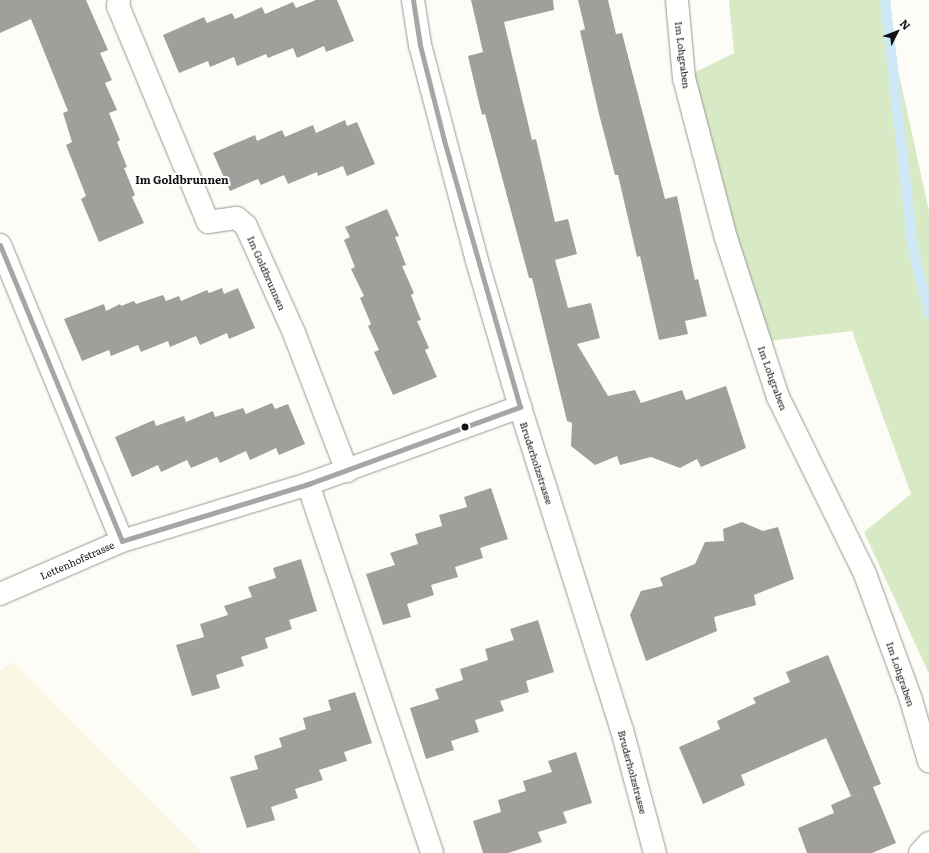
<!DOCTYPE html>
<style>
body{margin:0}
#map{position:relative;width:929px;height:853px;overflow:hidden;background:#fdfcf7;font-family:Literata,serif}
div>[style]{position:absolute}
.farmland>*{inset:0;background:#f9f7e4}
.forest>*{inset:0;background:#d8eac5}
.stream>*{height:10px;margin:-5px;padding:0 5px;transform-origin:5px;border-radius:5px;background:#cde8f7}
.building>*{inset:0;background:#a19f9c}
.roads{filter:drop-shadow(0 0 1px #979795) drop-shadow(0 0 1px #979795)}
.minor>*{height:22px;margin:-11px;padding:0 11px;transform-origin:11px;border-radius:11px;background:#fffffe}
.bus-1>*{height:5px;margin:-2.5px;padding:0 2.5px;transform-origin:2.5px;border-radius:2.5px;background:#a6a6a6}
.dots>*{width:11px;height:11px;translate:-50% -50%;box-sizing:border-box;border:2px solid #fff;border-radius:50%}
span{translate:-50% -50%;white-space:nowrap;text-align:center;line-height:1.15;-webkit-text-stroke:4px #fff;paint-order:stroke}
.street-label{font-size:10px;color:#111}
.neighbourhood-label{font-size:11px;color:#111;font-weight:700}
.north{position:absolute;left:877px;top:12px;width:40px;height:40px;-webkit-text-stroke:3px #fff;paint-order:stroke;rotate:48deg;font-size:11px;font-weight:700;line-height:16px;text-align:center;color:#111}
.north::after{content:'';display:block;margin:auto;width:14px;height:18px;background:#111;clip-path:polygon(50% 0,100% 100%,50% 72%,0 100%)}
</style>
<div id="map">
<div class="farmland">
<div style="clip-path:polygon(13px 662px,202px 853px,0 853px,0 670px)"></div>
</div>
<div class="forest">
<div style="clip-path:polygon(729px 0,890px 0,898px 70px,929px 211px,929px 674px,864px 532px,911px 494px,852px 331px,760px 342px,684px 78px,734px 53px)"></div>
</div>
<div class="stream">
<div style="left:885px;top:0;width:252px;rotate:83.6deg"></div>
<div style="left:913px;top:250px;width:65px;rotate:75.7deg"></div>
</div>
<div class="building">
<div style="clip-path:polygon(0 0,86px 0,108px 50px,100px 53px,112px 80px,105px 83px,117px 110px,109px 113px,120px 140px,117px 142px,127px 167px,124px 168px,135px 195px,132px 197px,144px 223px,99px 242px,81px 199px,86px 196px,66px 145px,72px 142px,63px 113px,68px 111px,31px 19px,0 33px)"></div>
<div style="clip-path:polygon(316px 0,337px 0,354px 41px,326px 52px,324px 46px,297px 58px,293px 48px,268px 58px,266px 54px,237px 66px,234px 57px,210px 67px,208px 61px,179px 73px,163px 35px,204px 17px,207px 23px,232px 13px,235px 19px,262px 7px,265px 14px,293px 2px,296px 8px)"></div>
<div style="clip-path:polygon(471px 0,553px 0,554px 10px,504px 22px,532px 140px,536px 139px,555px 222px,568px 219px,577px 254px,555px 260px,568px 308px,591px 303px,600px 338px,577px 344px,608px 396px,635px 390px,641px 403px,682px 390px,686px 400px,726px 386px,746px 448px,701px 467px,697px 459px,680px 468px,651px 457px,620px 465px,617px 456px,595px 465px,571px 446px,572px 423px,567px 421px,532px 278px,529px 278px,485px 114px,482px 115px,475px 86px,468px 56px,483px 52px)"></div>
<div style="clip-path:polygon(578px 0,608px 0,616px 34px,622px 33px,665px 199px,677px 196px,695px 280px,698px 279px,707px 316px,685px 321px,688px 334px,659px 340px,640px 256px,637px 257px,618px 175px,615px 175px,599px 114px,580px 31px,585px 29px)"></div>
<div style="clip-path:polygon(345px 120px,347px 126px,357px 122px,375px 164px,347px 176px,343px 166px,318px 176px,317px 172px,288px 184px,284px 175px,261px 185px,258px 179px,230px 191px,213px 153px,255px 135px,257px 141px,282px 130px,285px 137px,313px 125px,316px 133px)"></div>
<div style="clip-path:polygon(387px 209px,399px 236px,395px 237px,406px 265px,402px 266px,414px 293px,411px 295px,421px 320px,417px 321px,429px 348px,425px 350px,437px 377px,393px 395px,374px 352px,379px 350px,368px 326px,371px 324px,360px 298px,364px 296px,351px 269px,355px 267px,344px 240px,350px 237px,345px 227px)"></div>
<div style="clip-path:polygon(222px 288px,224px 294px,238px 288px,255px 328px,229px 339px,227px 333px,200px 345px,196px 336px,170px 347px,168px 341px,141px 352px,138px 345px,111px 356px,109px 350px,82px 361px,64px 319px,104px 304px,106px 311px,120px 304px,121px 306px,134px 301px,136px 304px,163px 295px,166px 301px,179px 296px,181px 301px,207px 290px,209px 293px)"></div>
<div style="clip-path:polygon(272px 403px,275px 409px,288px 404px,305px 444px,279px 455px,276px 448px,250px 460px,246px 451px,220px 463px,217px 457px,191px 468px,187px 460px,161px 472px,158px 465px,132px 477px,115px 437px,154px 420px,156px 426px,184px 416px,186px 422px,213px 411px,215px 417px,243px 408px,246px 414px)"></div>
<div style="clip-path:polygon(491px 488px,508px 539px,480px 548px,483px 558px,455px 567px,458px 577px,431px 585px,434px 595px,407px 604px,411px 617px,383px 625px,366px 574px,395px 565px,390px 553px,418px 544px,415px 534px,442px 526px,439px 515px,467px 507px,464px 497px)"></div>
<div style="clip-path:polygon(742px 522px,763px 531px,778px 527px,794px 579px,754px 595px,756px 605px,714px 617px,717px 631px,646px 661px,630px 615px,641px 591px,663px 586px,660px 578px,695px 564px,705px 542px,724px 541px,723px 529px)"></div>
<div style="clip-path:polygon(301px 559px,317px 611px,289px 620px,292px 629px,265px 638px,268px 648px,241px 657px,244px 666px,216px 675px,220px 688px,192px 696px,176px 645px,204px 637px,200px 624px,228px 615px,224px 606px,252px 597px,248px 587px,276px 578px,273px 568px)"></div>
<div style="clip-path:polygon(538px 620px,554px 672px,526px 681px,529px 692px,500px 701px,504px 711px,475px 720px,479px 732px,451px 741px,454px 750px,426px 759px,410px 708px,439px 699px,435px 689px,463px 680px,460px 669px,488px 660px,485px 649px,514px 640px,510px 629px)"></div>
<div style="clip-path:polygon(828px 655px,881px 784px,873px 787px,896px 843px,872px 853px,807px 853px,798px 828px,834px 813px,831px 805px,865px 790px,851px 796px,826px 738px,741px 775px,745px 785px,703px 804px,679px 747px,720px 729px,717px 721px,756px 703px,753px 698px,790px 682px,786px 672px)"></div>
<div style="clip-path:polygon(355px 692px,372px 743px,344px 752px,347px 761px,319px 770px,323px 780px,295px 789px,298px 798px,271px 807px,275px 820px,247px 828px,230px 777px,258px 769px,254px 756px,282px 747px,279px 738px,306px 729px,303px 718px,331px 710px,328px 700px)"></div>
<div style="clip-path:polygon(576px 752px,592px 803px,563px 812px,567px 823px,538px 832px,542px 842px,508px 853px,483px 853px,473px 821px,501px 812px,498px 800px,526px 791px,523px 781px,552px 772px,548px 761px)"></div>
</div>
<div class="roads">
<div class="minor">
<div style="left:119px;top:0;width:6px;rotate:99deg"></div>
<div style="left:118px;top:6px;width:234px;rotate:67.4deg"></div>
<div style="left:208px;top:222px;width:29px;rotate:-8deg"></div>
<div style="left:237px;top:218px;width:12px;rotate:42deg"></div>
<div style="left:246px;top:226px;width:117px;rotate:65.8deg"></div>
<div style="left:294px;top:333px;width:148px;rotate:69deg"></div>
<div style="left:413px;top:0;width:46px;rotate:81.2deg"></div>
<div style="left:420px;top:45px;width:223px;rotate:75.2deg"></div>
<div style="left:477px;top:261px;width:152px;rotate:73.6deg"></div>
<div style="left:520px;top:407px;width:339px;rotate:72.5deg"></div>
<div style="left:622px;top:730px;width:127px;rotate:75deg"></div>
<div style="left:677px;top:0;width:78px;rotate:84.9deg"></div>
<div style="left:684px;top:78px;width:165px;rotate:75.3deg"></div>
<div style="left:726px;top:238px;width:109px;rotate:71.9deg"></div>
<div style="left:760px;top:342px;width:58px;rotate:71.9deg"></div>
<div style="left:778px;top:397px;width:197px;rotate:63.8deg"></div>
<div style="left:865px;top:574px;width:134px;rotate:69.9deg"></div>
<div style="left:911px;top:700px;width:64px;rotate:73.6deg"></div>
<div style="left:0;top:245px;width:320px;rotate:67.6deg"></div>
<div style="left:308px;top:484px;width:389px;rotate:71.4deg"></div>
<div style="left:0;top:594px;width:133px;rotate:-23.5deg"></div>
<div style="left:122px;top:541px;width:195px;rotate:-17deg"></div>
<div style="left:308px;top:484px;width:226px;rotate:-20deg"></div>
<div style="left:920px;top:853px;width:13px;rotate:-48deg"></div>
</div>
</div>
<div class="bus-1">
<div style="left:0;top:245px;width:320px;rotate:67.6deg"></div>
<div style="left:122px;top:541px;width:195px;rotate:-17deg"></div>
<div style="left:308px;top:484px;width:226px;rotate:-20deg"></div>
<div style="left:520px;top:407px;width:278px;rotate:-105.9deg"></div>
<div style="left:444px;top:140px;width:98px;rotate:-104.2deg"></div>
<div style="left:420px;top:45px;width:46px;rotate:-98.8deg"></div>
</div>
<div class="dots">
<div style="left:465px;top:427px;background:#111"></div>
</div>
<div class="street-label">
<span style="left:683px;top:55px;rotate:83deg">Im Lohgraben</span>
<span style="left:267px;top:273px;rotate:66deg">Im Goldbrunnen</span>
<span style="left:773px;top:378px;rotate:70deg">Im Lohgraben</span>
<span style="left:537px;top:463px;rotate:72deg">Bruderholzstrasse</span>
<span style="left:77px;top:560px;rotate:-24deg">Lettenhofstrasse</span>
<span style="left:901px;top:674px;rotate:71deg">Im Lohgraben</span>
<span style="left:633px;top:772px;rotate:75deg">Bruderholzstrasse</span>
</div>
<div class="neighbourhood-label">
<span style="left:182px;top:179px">Im Goldbrunnen</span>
</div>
<div class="north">N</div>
</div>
